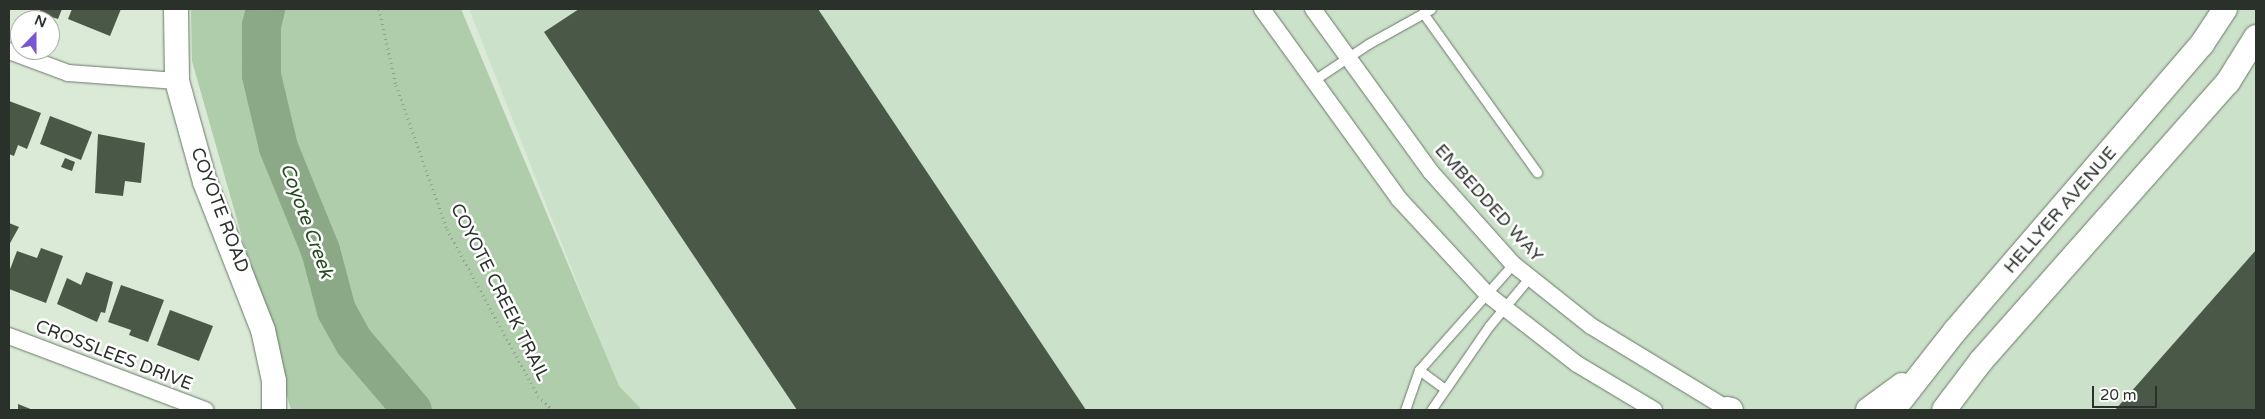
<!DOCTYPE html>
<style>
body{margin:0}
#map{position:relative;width:2265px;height:419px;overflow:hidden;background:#daead7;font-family:"Varela Round",sans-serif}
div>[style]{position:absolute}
.built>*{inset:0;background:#cbe1c9}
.green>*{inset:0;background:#afccab}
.river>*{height:39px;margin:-19.5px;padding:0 19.5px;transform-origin:19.5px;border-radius:19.5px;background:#8ba887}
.building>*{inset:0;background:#4a5848}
.path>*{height:3px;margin-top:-1.5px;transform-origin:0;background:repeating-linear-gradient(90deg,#929e90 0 1px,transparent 0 5px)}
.roads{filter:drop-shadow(0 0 1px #697867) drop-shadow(0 0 1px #697867)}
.lane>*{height:9px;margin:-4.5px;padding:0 4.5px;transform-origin:4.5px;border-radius:4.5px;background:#fff}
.street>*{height:16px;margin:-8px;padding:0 8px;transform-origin:8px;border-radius:8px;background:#fff}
.secondary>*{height:24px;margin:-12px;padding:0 12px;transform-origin:12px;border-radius:12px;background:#fff}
span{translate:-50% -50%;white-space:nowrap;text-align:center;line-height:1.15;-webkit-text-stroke:5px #fff;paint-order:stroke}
.street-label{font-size:18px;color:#2a312a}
.water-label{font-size:19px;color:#224c1e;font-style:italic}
.frame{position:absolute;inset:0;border:10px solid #2a312a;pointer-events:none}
.north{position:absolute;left:10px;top:10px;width:50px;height:50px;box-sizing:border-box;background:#fff;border:1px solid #aaadaa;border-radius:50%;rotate:22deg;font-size:14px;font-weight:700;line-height:20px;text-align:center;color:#2a312a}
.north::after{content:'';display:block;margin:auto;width:18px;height:22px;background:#7857d1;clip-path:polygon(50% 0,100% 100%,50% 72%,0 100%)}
.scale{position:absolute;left:2092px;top:386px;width:65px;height:22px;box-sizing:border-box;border:2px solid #2a312a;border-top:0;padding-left:6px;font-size:15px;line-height:18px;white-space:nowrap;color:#2a312a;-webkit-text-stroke:4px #fff;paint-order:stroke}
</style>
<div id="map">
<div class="built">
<div style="clip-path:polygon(469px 9px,2256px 9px,2256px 410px,642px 410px,618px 386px)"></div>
</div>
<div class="green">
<div style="clip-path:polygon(191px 9px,461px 9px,619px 386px,642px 410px,291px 410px,192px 61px)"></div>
</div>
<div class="river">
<div style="left:265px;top:9px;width:16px;rotate:104deg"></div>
<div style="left:261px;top:25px;width:50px;rotate:90deg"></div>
<div style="left:261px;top:75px;width:74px;rotate:76.7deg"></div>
<div style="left:278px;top:147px;width:111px;rotate:67.8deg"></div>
<div style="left:320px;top:250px;width:62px;rotate:75.1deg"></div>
<div style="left:336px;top:310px;width:37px;rotate:61deg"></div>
<div style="left:354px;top:342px;width:89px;rotate:49.5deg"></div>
</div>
<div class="building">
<div style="clip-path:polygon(41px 9px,62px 9px,58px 19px,39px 13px)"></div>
<div style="clip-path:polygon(72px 9px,121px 9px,110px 36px,68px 19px)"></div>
<div style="clip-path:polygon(579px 9px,818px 9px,1086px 410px,797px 410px,544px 32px)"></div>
<div style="clip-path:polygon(9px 101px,41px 113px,27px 149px,18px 145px,14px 156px,9px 154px)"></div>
<div style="clip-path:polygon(50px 116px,92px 132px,81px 160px,40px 144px)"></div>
<div style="clip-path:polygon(98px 134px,145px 143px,141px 183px,125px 181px,123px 196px,95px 193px)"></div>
<div style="clip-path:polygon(65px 158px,75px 162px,72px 171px,61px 167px)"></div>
<div style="clip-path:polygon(9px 223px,19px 227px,9px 245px)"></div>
<div style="clip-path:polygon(41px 248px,63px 256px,46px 303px,9px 289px,9px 272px,17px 251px,37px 258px)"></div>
<div style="clip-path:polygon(2256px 250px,2256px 410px,2115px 410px)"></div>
<div style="clip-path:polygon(86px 272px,113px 282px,105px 313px,101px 312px,97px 322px,57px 304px,67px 278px,81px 285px)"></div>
<div style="clip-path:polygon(121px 285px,164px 300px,148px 342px,129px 335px,131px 330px,108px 322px)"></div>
<div style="clip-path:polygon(170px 310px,213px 326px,199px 361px,157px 345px)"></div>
<div style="clip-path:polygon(18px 404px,33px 410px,18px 410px)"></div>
</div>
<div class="path">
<div style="left:379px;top:9px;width:78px;rotate:77.4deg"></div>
<div style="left:396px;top:85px;width:153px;rotate:70.5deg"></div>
<div style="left:447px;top:229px;width:190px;rotate:61.4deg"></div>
<div style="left:538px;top:396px;width:21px;rotate:43deg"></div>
</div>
<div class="roads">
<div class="lane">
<div style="left:1423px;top:13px;width:196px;rotate:54.4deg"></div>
<div style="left:1314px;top:80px;width:65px;rotate:-33.7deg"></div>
<div style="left:1368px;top:44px;width:72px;rotate:-29.1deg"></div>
<div style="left:1419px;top:370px;width:32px;rotate:36deg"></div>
<div style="left:1405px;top:410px;width:42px;rotate:-70.7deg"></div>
<div style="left:1419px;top:370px;width:142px;rotate:-48.4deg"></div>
<div style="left:1431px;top:410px;width:102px;rotate:-55.4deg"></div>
<div style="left:1489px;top:326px;width:62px;rotate:-50.2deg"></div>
</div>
<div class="street">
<div style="left:1262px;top:9px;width:234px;rotate:54.2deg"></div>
<div style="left:1399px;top:199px;width:129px;rotate:47.2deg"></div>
<div style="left:1487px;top:294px;width:114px;rotate:37.9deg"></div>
<div style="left:1577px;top:364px;width:90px;rotate:30.9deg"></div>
<div style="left:1313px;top:9px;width:201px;rotate:54.1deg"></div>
<div style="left:1431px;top:172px;width:123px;rotate:48.3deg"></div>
<div style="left:1513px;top:264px;width:100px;rotate:38.5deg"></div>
<div style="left:1591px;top:326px;width:162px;rotate:31.3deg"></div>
<div style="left:9px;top:51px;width:63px;rotate:20.4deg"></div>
<div style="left:68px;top:73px;width:109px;rotate:4.2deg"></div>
<div style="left:9px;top:336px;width:210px;rotate:20.7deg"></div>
</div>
<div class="secondary">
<div style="left:176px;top:9px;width:72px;rotate:89.2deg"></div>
<div style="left:177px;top:81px;width:105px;rotate:74.5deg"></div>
<div style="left:205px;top:182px;width:159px;rotate:68.6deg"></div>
<div style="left:263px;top:330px;width:52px;rotate:77.8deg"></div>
<div style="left:274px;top:381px;width:29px;rotate:90deg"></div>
<div style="left:1727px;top:409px;width:4px;rotate:14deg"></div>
<div style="left:1868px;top:410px;width:42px;rotate:-36.3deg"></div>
<div style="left:1893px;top:410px;width:100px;rotate:-51.9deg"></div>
<div style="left:1955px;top:331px;width:379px;rotate:-49.3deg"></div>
<div style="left:2202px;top:44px;width:42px;rotate:-56.7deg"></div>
<div style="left:1944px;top:410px;width:61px;rotate:-52.9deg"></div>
<div style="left:1981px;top:361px;width:373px;rotate:-48.5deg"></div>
<div style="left:2228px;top:82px;width:53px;rotate:-58.1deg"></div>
</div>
</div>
<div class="street-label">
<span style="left:1489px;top:203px;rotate:48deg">EMBEDDED WAY</span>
<span style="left:220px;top:210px;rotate:69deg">COYOTE ROAD</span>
<span style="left:2060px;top:210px;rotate:-49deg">HELLYER AVENUE</span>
<span style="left:500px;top:292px;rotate:63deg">COYOTE CREEK TRAIL</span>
<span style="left:114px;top:355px;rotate:21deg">CROSSLEES DRIVE</span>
</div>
<div class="water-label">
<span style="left:306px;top:221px;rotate:70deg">Coyote Creek</span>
</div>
<div class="frame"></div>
<div class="north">N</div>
<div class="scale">20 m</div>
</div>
